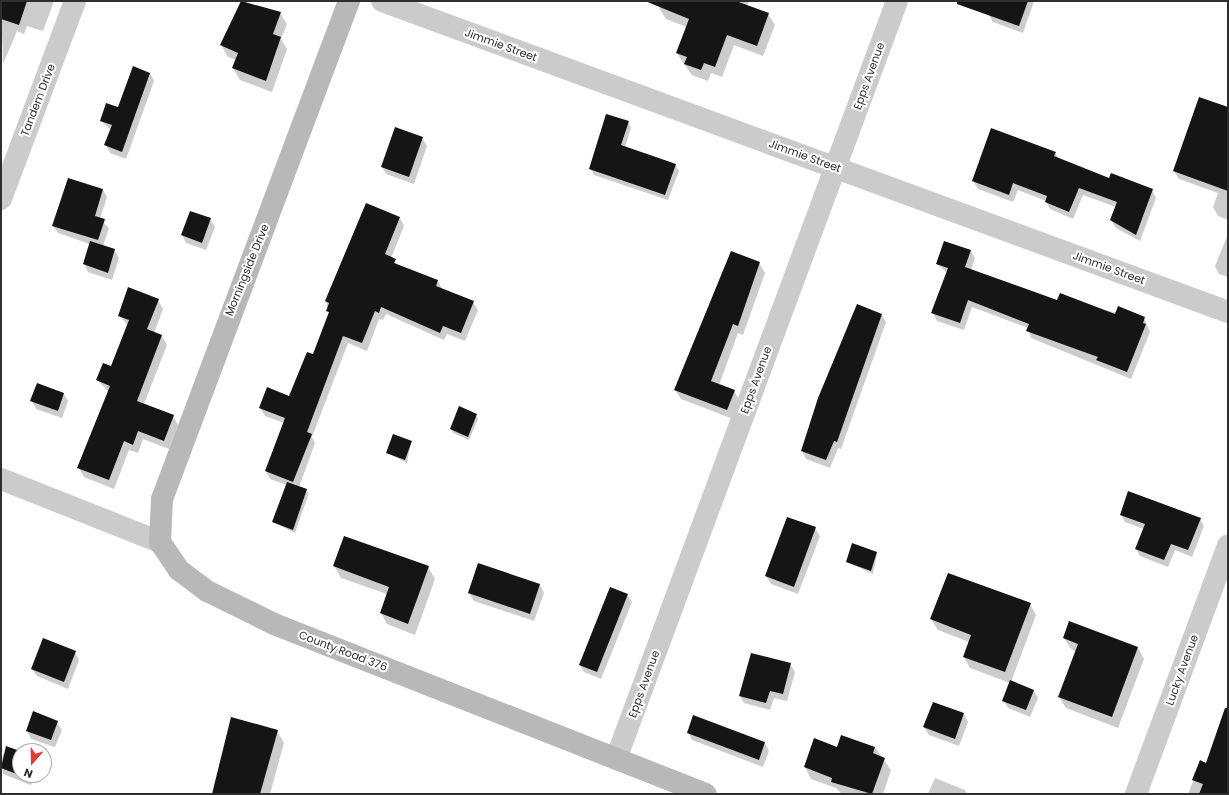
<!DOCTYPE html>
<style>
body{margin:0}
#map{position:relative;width:1229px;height:795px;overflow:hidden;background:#fff;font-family:Poppins,sans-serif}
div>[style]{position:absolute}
.shadow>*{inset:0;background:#0003}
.building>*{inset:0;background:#151515}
.street>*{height:22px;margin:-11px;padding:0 11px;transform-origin:11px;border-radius:11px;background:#cbcbcb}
.secondary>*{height:22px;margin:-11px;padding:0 11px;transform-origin:11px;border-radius:11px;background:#b8b8b8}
span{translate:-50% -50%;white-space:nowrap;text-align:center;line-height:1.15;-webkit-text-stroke:4px #fff;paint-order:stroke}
.street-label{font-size:11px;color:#2e2e2e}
.frame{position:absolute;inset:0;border:2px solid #2e2e2e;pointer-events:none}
.north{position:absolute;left:12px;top:743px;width:40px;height:40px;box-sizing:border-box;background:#fff;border:1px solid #ababab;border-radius:50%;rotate:200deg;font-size:11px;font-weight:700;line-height:16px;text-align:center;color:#2e2e2e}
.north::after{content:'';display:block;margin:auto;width:14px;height:18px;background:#df3b37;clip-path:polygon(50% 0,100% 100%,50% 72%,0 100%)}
</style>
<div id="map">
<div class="shadow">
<div style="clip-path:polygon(1px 1px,61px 1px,54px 1px,43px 31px,27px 26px,24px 34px,17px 31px,3px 64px)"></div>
<div style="clip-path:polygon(242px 1px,280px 13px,287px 24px,281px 39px,287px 49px,272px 92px,240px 80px,233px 68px,236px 60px,228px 57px,221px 45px)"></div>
<div style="clip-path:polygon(662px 1px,749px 1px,747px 6px,768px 14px,775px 25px,763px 56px,734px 45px,722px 77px,711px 73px,708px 81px,692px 75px,684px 64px,677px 53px,687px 27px,666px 19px,659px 8px)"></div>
<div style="clip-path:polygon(969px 1px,1034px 1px,1023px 33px,993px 22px,988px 14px)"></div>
<div style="clip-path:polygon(150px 73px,154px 81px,126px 159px,110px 153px,106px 145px,111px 130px,101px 121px,119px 108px)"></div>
<div style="clip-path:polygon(628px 122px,631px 128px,625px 147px,675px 164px,679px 171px,668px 200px,594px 175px,591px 168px)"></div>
<div style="clip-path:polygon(422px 138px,427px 146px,414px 184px,386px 174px,382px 167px)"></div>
<div style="clip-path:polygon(1055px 153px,1059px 159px,1110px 179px,1152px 190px,1156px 198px,1140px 241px,1116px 228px,1111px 220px,1116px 207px,1083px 195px,1073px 219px,1050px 209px,1046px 201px,1018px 190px,1013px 202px,978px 189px,973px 181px)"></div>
<div style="clip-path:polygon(1174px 171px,1228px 171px,1228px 220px,1218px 216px,1213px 207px,1218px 193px,1179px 179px)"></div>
<div style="clip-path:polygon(103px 190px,107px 197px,100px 219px,109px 228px,103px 246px,114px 250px,119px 258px,112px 280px,88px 272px,84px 264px,90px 244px,58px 233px,53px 226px)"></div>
<div style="clip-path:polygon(367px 204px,400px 218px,404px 226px,391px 258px,399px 266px,438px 281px,442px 289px,473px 302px,478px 310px,465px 341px,447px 334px,444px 340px,386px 314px,383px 320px,379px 319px,367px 351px,348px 343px,312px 437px,315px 443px,299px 487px,309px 493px,295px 533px,273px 522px,287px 485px,270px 479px,266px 471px,284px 423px,265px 416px,260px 408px,290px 398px,313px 356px,329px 314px,326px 301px)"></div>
<div style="clip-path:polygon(210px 219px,215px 227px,206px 250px,186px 243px,182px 235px)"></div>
<div style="clip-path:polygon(1228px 234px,1228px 277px,1219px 274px,1215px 266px)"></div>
<div style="clip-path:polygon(944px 242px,971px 251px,975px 258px,971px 270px,1058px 301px,1144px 318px,1150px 332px,1131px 379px,1031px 338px,1028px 328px,972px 307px,964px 330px,937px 321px,933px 313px,947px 273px,937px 264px)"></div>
<div style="clip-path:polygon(759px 263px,765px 273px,743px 335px,738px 333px,719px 385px,734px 391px,740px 401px,733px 419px,681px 399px,675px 390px)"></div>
<div style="clip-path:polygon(158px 300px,163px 309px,154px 333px,161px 335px,167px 345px,144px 404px,173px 416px,178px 425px,169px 449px,143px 439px,138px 453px,129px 450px,114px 489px,84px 477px,79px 468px,109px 392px,97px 380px,112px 368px,128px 326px,119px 315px)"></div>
<div style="clip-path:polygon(882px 315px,886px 322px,841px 449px,838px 448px,830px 468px,806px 459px,802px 451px)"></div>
<div style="clip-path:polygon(64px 394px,68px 401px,62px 418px,36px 409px,32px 401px)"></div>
<div style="clip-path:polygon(476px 415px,478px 419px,469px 440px,453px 433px,451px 429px)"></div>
<div style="clip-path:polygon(411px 442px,407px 463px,387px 453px)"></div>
<div style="clip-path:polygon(1121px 515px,1200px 519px,1204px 526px,1192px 557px,1175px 550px,1168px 567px,1140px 556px,1136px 549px,1144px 529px,1125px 522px)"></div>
<div style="clip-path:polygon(815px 528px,820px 536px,798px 594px,771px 584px,766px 576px)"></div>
<div style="clip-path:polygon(877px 553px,873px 574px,847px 562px)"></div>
<div style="clip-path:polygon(334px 566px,428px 567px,435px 579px,415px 635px,387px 624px,381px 613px,387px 594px,341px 578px)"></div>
<div style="clip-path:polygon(540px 585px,544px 593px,534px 621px,474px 601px,469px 593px)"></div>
<div style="clip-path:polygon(627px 595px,632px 602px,601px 679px,584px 672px,580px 665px)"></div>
<div style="clip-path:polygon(1030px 604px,1036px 615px,1011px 682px,1034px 691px,1038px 698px,1030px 717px,1008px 708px,1004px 701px,1010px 683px,970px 668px,964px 657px,969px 642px,938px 630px,931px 619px)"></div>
<div style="clip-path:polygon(1064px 638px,1138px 648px,1144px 659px,1118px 728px,1066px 708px,1059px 697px,1076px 652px,1071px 649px)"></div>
<div style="clip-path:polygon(75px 652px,79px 660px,68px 689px,37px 676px,32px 669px)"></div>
<div style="clip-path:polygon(790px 664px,795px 672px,787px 701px,774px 698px,770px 710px,744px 703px,740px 696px)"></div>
<div style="clip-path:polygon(1228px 702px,1228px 794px,1188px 794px,1201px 762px,1207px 764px)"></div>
<div style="clip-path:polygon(934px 703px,964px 714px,968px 722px,959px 746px,929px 735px,924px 727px)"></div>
<div style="clip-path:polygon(57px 722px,62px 730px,55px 747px,31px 739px,27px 731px)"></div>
<div style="clip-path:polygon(277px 731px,284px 743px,270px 794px,215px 794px)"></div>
<div style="clip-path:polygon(688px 732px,765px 743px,769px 751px,763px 767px,692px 740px)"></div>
<div style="clip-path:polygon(814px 740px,838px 748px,875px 747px,891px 770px,883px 794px,842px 794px,836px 788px,811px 779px,805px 767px)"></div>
<div style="clip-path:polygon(6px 748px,20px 753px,20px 775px,35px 775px,31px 785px,3px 774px,1px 761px)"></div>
<div style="clip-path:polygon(935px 778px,965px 790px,967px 794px,928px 794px)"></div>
</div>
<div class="building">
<div style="clip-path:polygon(1px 1px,27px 1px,19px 25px,1px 19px)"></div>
<div style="clip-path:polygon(241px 1px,281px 12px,273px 34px,281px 37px,266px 81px,232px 68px,238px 53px,220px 45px)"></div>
<div style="clip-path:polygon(645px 1px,736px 1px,769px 13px,757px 46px,727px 35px,715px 67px,704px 63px,701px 70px,684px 64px,687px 57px,676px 53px,689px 19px)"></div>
<div style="clip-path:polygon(957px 1px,1028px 1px,1019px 26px,957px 4px)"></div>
<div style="clip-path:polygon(133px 66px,150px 73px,122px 152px,104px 145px,112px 125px,100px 121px,106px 103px,118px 107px)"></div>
<div style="clip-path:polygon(1199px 97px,1228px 107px,1228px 191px,1173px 171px)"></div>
<div style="clip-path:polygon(606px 114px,629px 121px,621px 145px,676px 164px,665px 195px,589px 169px)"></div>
<div style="clip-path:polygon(395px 127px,423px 137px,409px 177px,381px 167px)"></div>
<div style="clip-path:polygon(991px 128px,1056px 152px,1054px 156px,1109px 178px,1111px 173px,1153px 189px,1136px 235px,1110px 220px,1117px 202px,1079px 188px,1069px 212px,1045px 202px,1047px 196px,1013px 183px,1009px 195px,972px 181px)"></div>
<div style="clip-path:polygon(68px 178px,103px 189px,95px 216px,105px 219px,98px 240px,52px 226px)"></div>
<div style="clip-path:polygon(366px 203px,400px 217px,385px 254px,396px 259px,394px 263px,438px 280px,436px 286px,474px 301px,461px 333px,443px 326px,440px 333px,381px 307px,379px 313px,375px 311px,362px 343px,343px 336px,307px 432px,312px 434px,293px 482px,265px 471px,285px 418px,259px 408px,267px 387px,289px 396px,307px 352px,313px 354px,329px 312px,326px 311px,329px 303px,325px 301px)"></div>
<div style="clip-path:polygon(190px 211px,211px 218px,202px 243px,181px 235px)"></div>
<div style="clip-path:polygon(90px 241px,115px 249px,108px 273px,83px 264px)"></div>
<div style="clip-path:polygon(944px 241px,971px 250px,965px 267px,1057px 300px,1060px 293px,1115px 314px,1118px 306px,1145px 317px,1143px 323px,1146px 324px,1127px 372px,1096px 360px,1098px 357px,1026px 331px,1029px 324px,968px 300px,960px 323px,931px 313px,948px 268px,936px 264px)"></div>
<div style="clip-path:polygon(731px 251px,760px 262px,738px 326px,733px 324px,711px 381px,735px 390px,727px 410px,674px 390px)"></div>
<div style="clip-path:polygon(128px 287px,159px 299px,147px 329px,162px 335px,137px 401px,174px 415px,164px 441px,138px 431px,133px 445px,124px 441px,109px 480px,77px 468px,110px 386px,96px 380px,103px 363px,111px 366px,129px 320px,118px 316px)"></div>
<div style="clip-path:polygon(857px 304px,882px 314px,837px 442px,834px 441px,826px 460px,801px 451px,818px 398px)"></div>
<div style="clip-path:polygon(37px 383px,64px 393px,58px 411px,30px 401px)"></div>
<div style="clip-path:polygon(459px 406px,477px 414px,468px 437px,450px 429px)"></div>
<div style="clip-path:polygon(393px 434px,412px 441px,405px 460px,386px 453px)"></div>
<div style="clip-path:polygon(287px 482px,307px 489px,293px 530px,272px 522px)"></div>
<div style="clip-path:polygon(1128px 491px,1201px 518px,1188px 550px,1171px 544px,1164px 560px,1135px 549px,1145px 524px,1120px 515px)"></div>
<div style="clip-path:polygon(787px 517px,816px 527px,794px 587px,765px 576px)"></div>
<div style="clip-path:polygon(344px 536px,429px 566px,408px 624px,380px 613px,389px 587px,333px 566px)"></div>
<div style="clip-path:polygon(852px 543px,877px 552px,871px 571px,846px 562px)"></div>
<div style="clip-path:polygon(478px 563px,540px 584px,530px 614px,468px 593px)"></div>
<div style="clip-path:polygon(948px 573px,1031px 603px,1005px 672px,963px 657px,971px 635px,930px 619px)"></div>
<div style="clip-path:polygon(610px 587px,628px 594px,597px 672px,579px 665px)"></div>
<div style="clip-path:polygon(1069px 621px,1138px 647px,1112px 717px,1058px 697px,1078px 644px,1063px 638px)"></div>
<div style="clip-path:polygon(43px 638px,76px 651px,64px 682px,31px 669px)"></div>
<div style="clip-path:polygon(751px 653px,791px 663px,783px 694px,770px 691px,766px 703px,739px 696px)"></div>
<div style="clip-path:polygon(1010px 680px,1034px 690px,1026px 710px,1002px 701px)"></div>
<div style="clip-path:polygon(933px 702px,964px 713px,955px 739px,923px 727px)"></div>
<div style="clip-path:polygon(1225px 708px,1228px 708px,1228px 794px,1199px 794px,1203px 784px,1192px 780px,1200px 760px,1206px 763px)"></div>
<div style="clip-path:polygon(33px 711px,58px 721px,51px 740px,26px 731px)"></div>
<div style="clip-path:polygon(693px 715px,765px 742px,759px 760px,687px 733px)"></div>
<div style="clip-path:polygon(231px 717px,278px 730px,260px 794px,212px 794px)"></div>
<div style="clip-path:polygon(841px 735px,875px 747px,873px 753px,885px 758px,872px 794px,831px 782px,832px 778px,804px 767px,814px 738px,837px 747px)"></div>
<div style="clip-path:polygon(6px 746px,20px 751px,20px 775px,28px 775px,27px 778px,1px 768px)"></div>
</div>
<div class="street">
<div style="left:382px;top:1px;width:901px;rotate:20.18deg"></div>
<div style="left:1px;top:199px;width:211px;rotate:-69.5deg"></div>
<div style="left:1px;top:479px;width:171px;rotate:21.6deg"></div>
<div style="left:616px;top:759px;width:808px;rotate:-69.66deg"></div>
<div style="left:1136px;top:794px;width:265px;rotate:-69.7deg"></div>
</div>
<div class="secondary">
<div style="left:349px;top:1px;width:532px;rotate:110.58deg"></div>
<div style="left:162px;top:499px;width:43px;rotate:92.7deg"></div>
<div style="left:160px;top:542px;width:34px;rotate:56deg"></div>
<div style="left:179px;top:570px;width:35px;rotate:37deg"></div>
<div style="left:207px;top:591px;width:75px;rotate:26.2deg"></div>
<div style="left:274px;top:624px;width:464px;rotate:21.5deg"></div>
</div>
<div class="street-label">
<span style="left:501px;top:45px;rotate:20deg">Jimmie Street</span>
<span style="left:869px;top:76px;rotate:-70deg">Epps Avenue</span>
<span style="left:38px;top:100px;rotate:-69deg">Tandem Drive</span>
<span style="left:805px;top:156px;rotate:20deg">Jimmie Street</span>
<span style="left:1109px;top:268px;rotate:20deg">Jimmie Street</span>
<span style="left:247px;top:270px;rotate:-68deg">Morningside Drive</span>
<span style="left:756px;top:380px;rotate:-70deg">Epps Avenue</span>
<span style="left:343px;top:651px;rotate:21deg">County Road 376</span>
<span style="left:1182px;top:670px;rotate:-70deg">Lucky Avenue</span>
<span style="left:644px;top:684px;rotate:-70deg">Epps Avenue</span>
</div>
<div class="frame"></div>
<div class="north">N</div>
</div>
